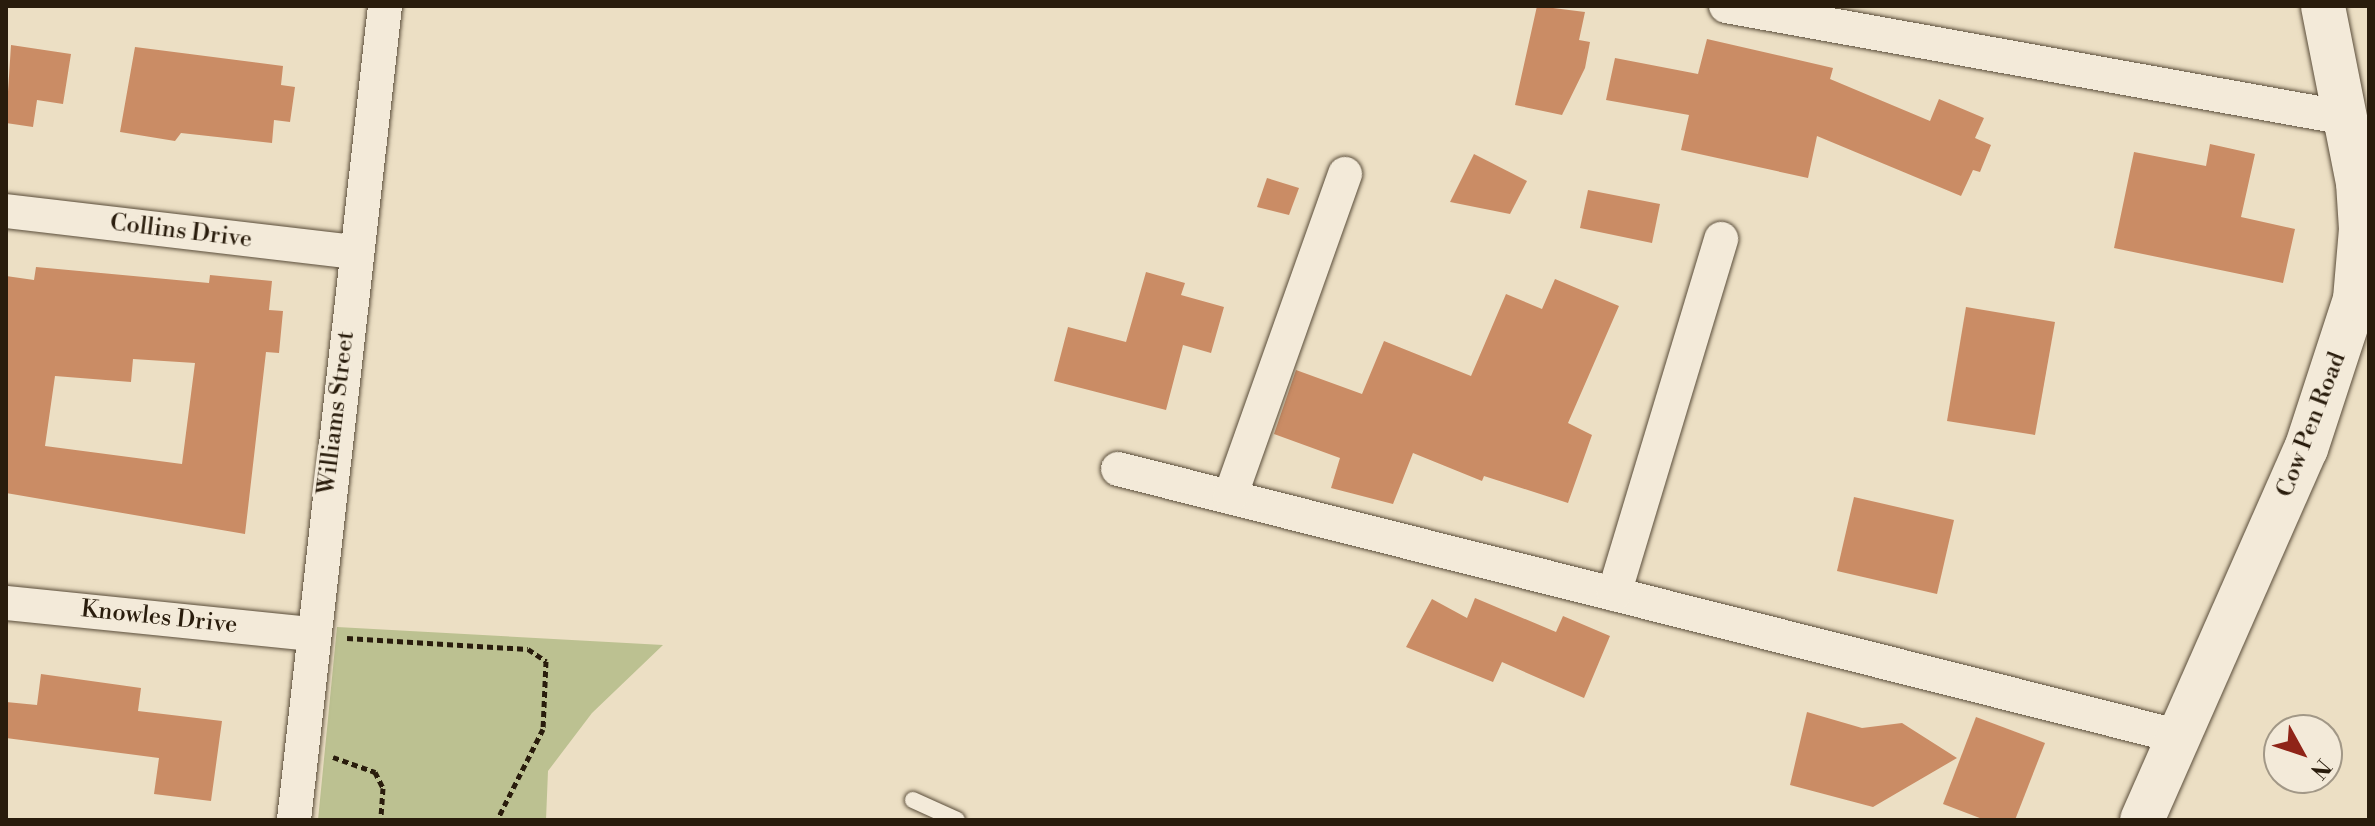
<!DOCTYPE html>
<style>
body{margin:0}
#map{position:relative;width:2375px;height:826px;overflow:hidden;background:#ecdfc4;font-family:"Libre Bodoni",serif}
div>[style]{position:absolute}
.green>*{inset:0;background:#bcc191}
.building>*{inset:0;background:#ca8c65}
.path>*{height:5px;margin-top:-2.5px;transform-origin:0;background:repeating-linear-gradient(90deg,#291c0c 0 6px,transparent 0 10px)}
.roads{filter:drop-shadow(0 0 2px #5a4d3a) drop-shadow(0 0 2px #5a4d3a)}
.service>*{height:16px;margin:-8px;padding:0 8px;transform-origin:8px;border-radius:8px;background:#f3ead9}
.minor>*{height:34px;margin:-17px;padding:0 17px;transform-origin:17px;border-radius:17px;background:#f3ead9}
.secondary>*{height:44px;margin:-22px;padding:0 22px;transform-origin:22px;border-radius:22px;background:#f3ead9}
span{translate:-50% -50%;white-space:nowrap;text-align:center;line-height:1.15;-webkit-text-stroke:6px #f3ead9;paint-order:stroke}
.street-label{font-size:24px;color:#291c0c}
.frame{position:absolute;inset:0;border:8px solid #291c0c;pointer-events:none}
.north{position:absolute;left:2263px;top:714px;width:80px;height:80px;box-sizing:border-box;background:#f3ead9;border:2px solid #a29887;border-radius:50%;rotate:130deg;font-size:22px;font-weight:700;line-height:32px;text-align:center;color:#291c0c}
.north::after{content:'';display:block;margin:auto;width:28px;height:36px;background:#8f2418;clip-path:polygon(50% 0,100% 100%,50% 72%,0 100%)}
</style>
<div id="map">
<div class="green">
<div style="clip-path:polygon(337px 627px,663px 645px,592px 713px,548px 771px,546px 820px,318px 820px)"></div>
</div>
<div class="building">
<div style="clip-path:polygon(1537px 6px,1585px 12px,1579px 40px,1590px 42px,1585px 68px,1562px 115px,1515px 105px)"></div>
<div style="clip-path:polygon(1707px 39px,1833px 68px,1830px 79px,1930px 121px,1939px 99px,1984px 118px,1975px 138px,1991px 145px,1980px 172px,1973px 170px,1961px 196px,1817px 136px,1808px 178px,1681px 150px,1689px 115px,1606px 100px,1615px 58px,1698px 74px)"></div>
<div style="clip-path:polygon(11px 45px,71px 54px,63px 104px,37px 100px,33px 127px,6px 123px)"></div>
<div style="clip-path:polygon(135px 47px,283px 66px,281px 85px,295px 87px,290px 122px,274px 120px,272px 143px,181px 133px,175px 141px,120px 132px)"></div>
<div style="clip-path:polygon(2210px 144px,2255px 154px,2241px 217px,2295px 229px,2283px 283px,2114px 248px,2134px 152px,2206px 166px)"></div>
<div style="clip-path:polygon(1474px 154px,1527px 181px,1510px 214px,1450px 202px)"></div>
<div style="clip-path:polygon(1267px 178px,1299px 188px,1289px 215px,1257px 207px)"></div>
<div style="clip-path:polygon(1588px 190px,1660px 204px,1652px 243px,1580px 228px)"></div>
<div style="clip-path:polygon(evenodd,36px 267px,209px 283px,210px 275px,272px 281px,269px 310px,283px 311px,279px 353px,266px 352px,245px 534px,6px 493px,6px 276px,34px 280px,36px 267px,133px 359px,195px 363px,182px 464px,45px 446px,55px 376px,131px 382px,133px 359px)"></div>
<div style="clip-path:polygon(1146px 272px,1185px 283px,1181px 295px,1224px 307px,1211px 353px,1183px 345px,1166px 410px,1054px 381px,1068px 327px,1126px 342px)"></div>
<div style="clip-path:polygon(1555px 279px,1619px 306px,1568px 423px,1592px 435px,1568px 503px,1484px 476px,1482px 481px,1413px 453px,1393px 504px,1331px 488px,1340px 458px,1274px 434px,1296px 370px,1362px 394px,1384px 341px,1471px 376px,1506px 294px,1542px 309px)"></div>
<div style="clip-path:polygon(1966px 307px,2055px 322px,2035px 435px,1947px 421px)"></div>
<div style="clip-path:polygon(1854px 497px,1954px 520px,1937px 594px,1837px 571px)"></div>
<div style="clip-path:polygon(1475px 598px,1556px 632px,1563px 616px,1610px 636px,1584px 698px,1502px 662px,1493px 682px,1406px 647px,1432px 599px,1467px 618px)"></div>
<div style="clip-path:polygon(41px 674px,141px 688px,138px 711px,222px 721px,211px 801px,154px 794px,159px 758px,6px 738px,6px 702px,37px 705px)"></div>
<div style="clip-path:polygon(1807px 712px,1862px 728px,1902px 723px,1957px 758px,1873px 807px,1790px 785px)"></div>
<div style="clip-path:polygon(1976px 717px,2045px 743px,2015px 820px,1985px 820px,1943px 804px)"></div>
</div>
<div class="path">
<div style="left:347px;top:638px;width:181px;rotate:3.5deg"></div>
<div style="left:528px;top:649px;width:22px;rotate:34deg"></div>
<div style="left:546px;top:661px;width:68px;rotate:92.5deg"></div>
<div style="left:543px;top:729px;width:102px;rotate:116.8deg"></div>
<div style="left:333px;top:757px;width:45px;rotate:19.7deg"></div>
<div style="left:375px;top:772px;width:18px;rotate:63deg"></div>
<div style="left:383px;top:788px;width:32px;rotate:94deg"></div>
</div>
<div class="roads">
<div class="service">
<div style="left:913px;top:800px;width:48px;rotate:24.4deg"></div>
</div>
<div class="minor">
<div style="left:1726px;top:6px;width:630px;rotate:10.24deg"></div>
<div style="left:6px;top:211px;width:352px;rotate:6.7deg"></div>
<div style="left:1118px;top:469px;width:1096px;rotate:14.15deg"></div>
<div style="left:1230px;top:497px;width:343px;rotate:-70.4deg"></div>
<div style="left:1614px;top:594px;width:371px;rotate:-73.2deg"></div>
<div style="left:6px;top:603px;width:308px;rotate:5.8deg"></div>
<div style="left:294px;top:820px;width:819px;rotate:-83.62deg"></div>
</div>
<div class="secondary">
<div style="left:2142px;top:820px;width:406px;rotate:-66.2deg"></div>
<div style="left:2306px;top:449px;width:158px;rotate:-71.9deg"></div>
<div style="left:2355px;top:299px;width:70px;rotate:-85.1deg"></div>
<div style="left:2361px;top:229px;width:46px;rotate:-93.7deg"></div>
<div style="left:2358px;top:183px;width:180px;rotate:-101.2deg"></div>
</div>
</div>
<div class="street-label">
<span style="left:181px;top:232px;rotate:7deg">Collins Drive</span>
<span style="left:337px;top:413px;rotate:-83deg">Williams Street</span>
<span style="left:2312px;top:425px;rotate:-69deg">Cow Pen Road</span>
<span style="left:159px;top:618px;rotate:6deg">Knowles Drive</span>
</div>
<div class="frame"></div>
<div class="north">N</div>
</div>
